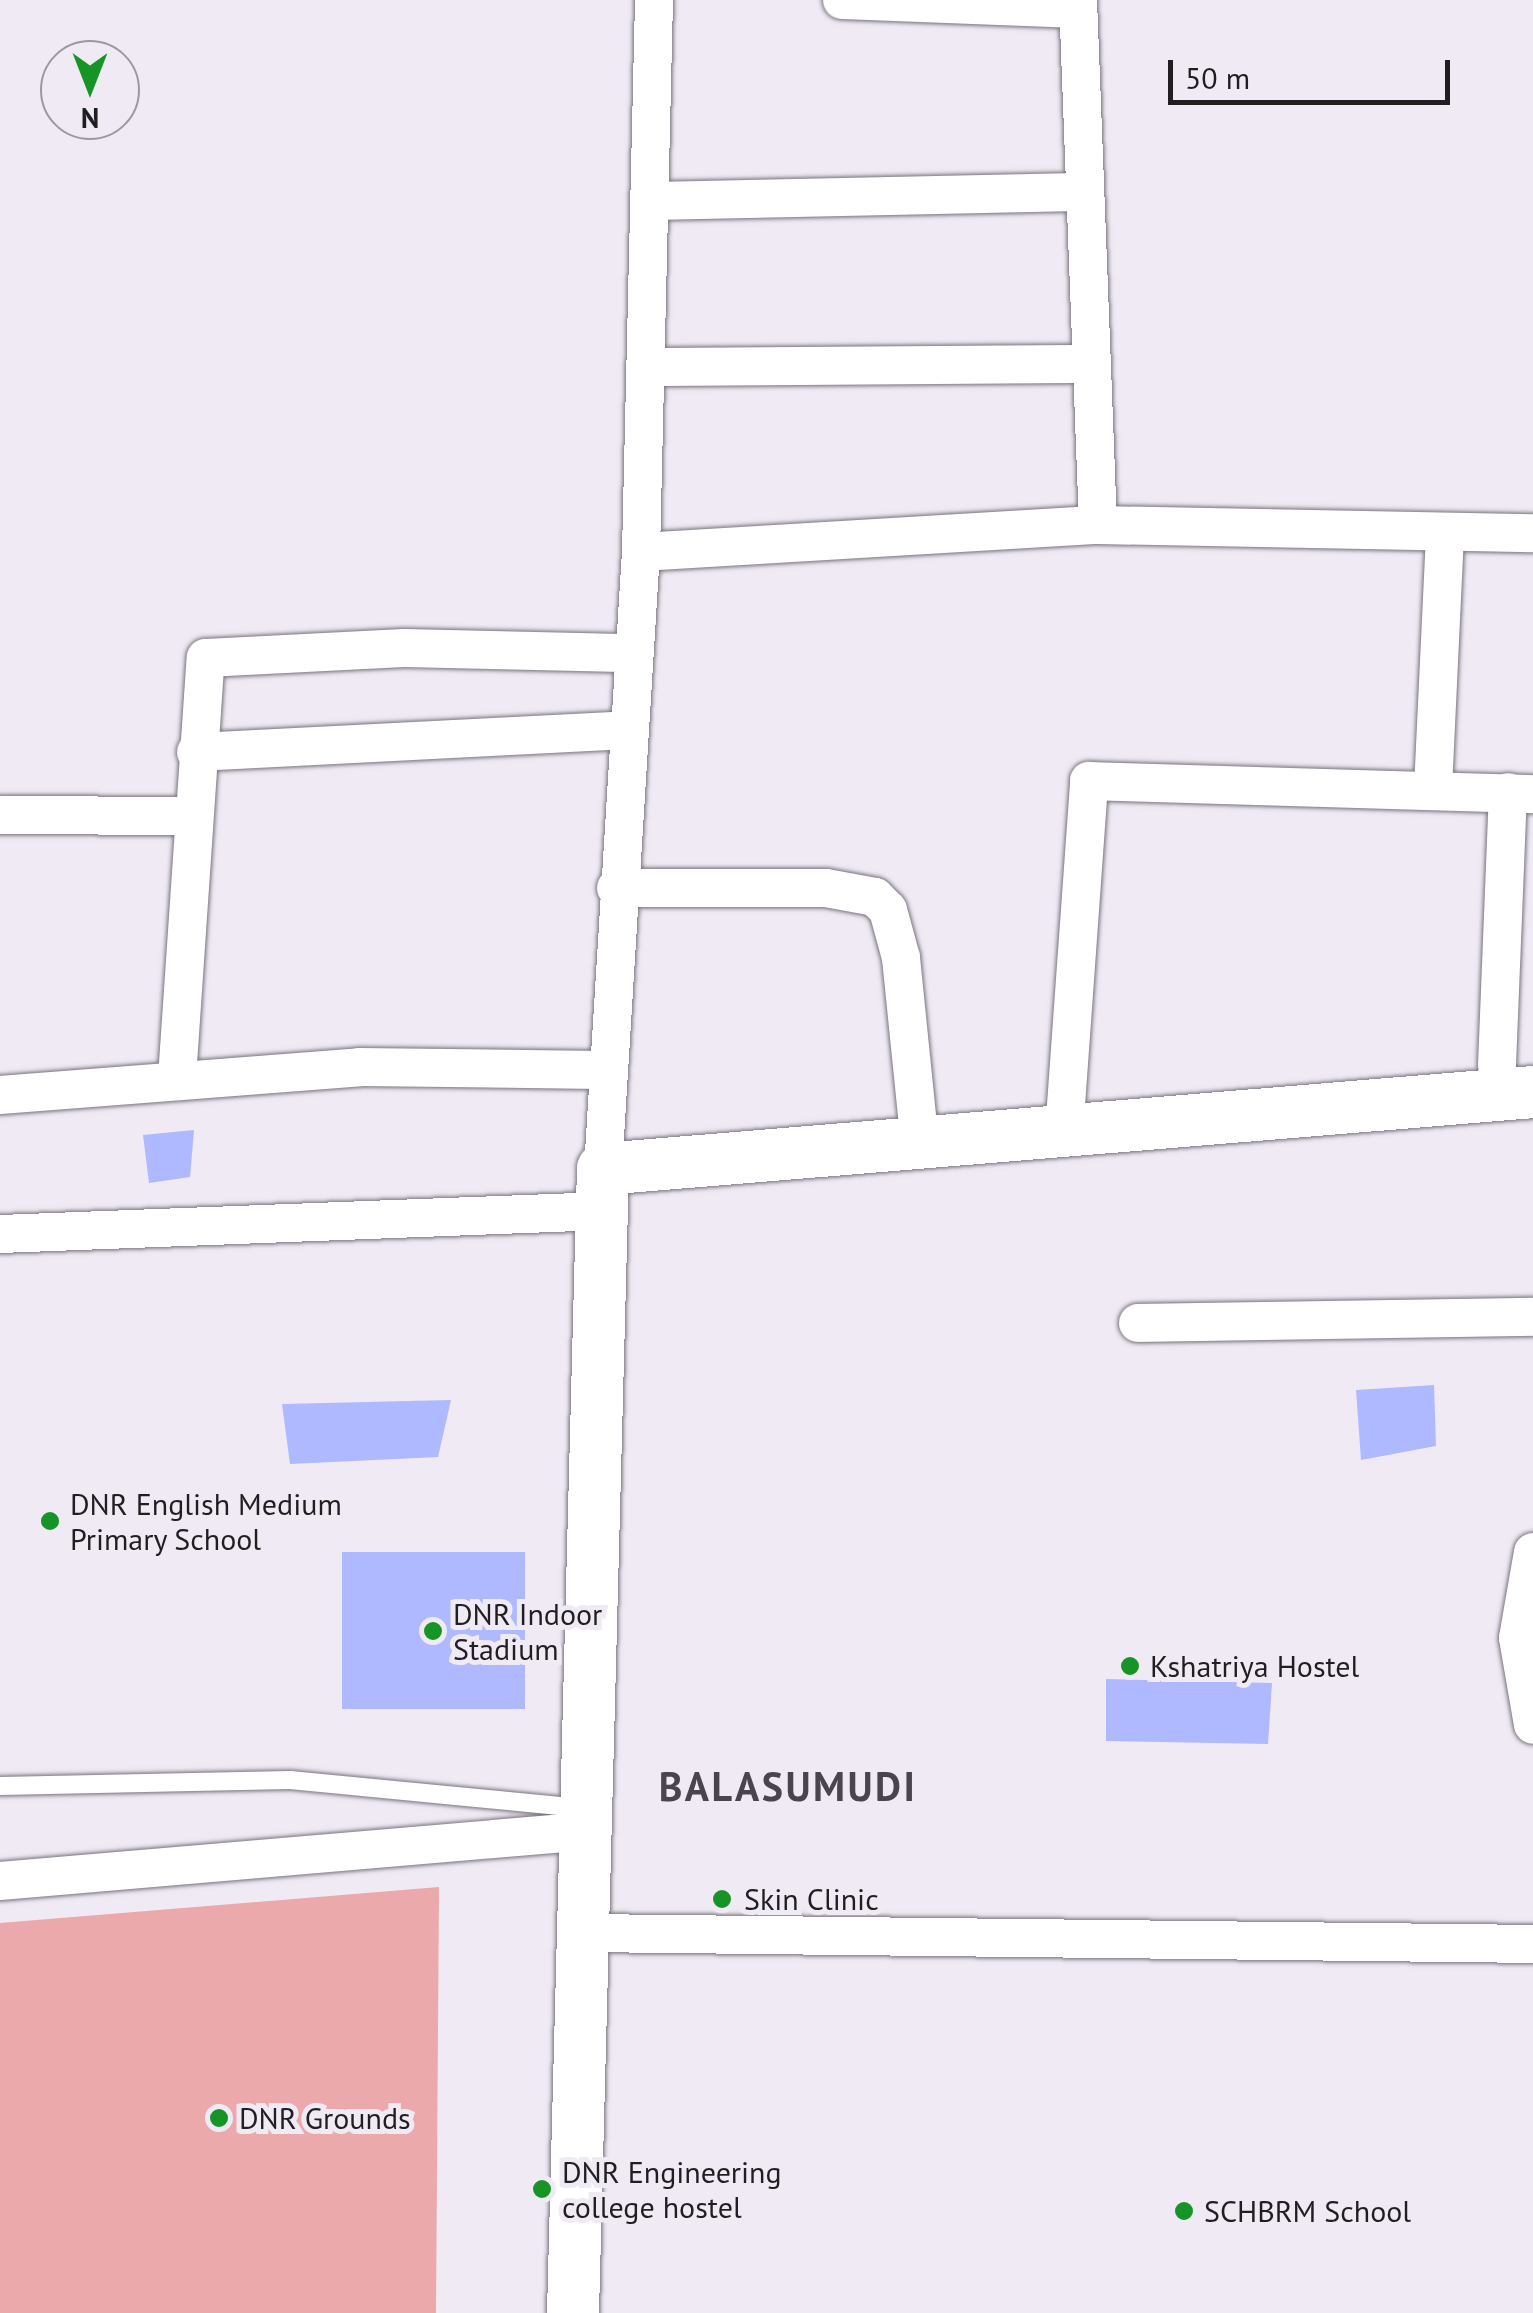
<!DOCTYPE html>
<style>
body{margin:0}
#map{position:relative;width:1533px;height:2313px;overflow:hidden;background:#f0eaf5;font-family:"PT Sans",sans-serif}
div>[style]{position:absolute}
.green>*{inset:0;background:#eba9ac}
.building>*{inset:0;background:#aeb9ff}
.roads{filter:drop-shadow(0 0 2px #79747d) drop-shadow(0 0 2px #79747d)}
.lane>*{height:18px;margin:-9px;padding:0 9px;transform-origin:9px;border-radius:9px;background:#fff}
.street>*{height:38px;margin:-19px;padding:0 19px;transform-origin:19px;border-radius:19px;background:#fff}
.secondary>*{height:52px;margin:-26px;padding:0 26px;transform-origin:26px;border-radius:26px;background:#fff}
.dots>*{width:28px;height:28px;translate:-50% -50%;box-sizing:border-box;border:5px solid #f0eaf5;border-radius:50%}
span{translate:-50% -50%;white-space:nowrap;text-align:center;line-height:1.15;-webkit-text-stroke:10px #f0eaf5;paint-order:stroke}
.poi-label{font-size:30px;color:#201e21}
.left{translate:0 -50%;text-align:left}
.district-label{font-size:40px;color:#49444d;font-weight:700;letter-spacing:2.5px}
.north{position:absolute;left:40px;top:40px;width:100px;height:100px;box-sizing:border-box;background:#f0eaf5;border:2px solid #9d98a0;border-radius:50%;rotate:180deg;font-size:28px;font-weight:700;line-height:40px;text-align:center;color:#201e21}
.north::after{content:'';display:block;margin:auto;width:35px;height:45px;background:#169425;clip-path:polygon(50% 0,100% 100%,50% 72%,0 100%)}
.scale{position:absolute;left:1168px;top:60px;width:282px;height:45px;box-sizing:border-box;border:5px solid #201e21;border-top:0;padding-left:12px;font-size:30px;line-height:35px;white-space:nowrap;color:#201e21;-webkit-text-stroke:8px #f0eaf5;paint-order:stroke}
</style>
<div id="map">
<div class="green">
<div style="clip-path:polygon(439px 1887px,436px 2313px,0 2313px,0 1923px)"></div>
</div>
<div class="building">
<div style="clip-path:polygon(194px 1130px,190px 1177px,149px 1183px,143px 1135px)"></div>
<div style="clip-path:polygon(1434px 1385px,1436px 1446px,1361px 1460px,1356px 1390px)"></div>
<div style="clip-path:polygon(451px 1400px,438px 1457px,290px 1464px,282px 1404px)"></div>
<div style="clip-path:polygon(342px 1552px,525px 1552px,525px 1709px,342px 1709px)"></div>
<div style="clip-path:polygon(1106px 1679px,1272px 1683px,1268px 1744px,1106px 1741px)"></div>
</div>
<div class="roads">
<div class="lane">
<div style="left:0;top:1786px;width:290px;rotate:-1.2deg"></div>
<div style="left:290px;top:1780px;width:294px;rotate:5.5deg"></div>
</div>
<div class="street">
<div style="left:842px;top:0;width:236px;rotate:2.2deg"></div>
<div style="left:649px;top:201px;width:434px;rotate:-1.2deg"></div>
<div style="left:646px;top:367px;width:443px;rotate:-0.4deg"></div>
<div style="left:1098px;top:525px;width:435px;rotate:1.1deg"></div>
<div style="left:641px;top:552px;width:458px;rotate:-3.4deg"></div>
<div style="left:1098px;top:525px;width:525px;rotate:-92.18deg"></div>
<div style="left:196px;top:752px;width:433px;rotate:-2.9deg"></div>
<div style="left:1433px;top:789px;width:256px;rotate:-87.3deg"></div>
<div style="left:0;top:815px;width:189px;rotate:0.3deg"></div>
<div style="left:616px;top:888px;width:210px"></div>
<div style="left:826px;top:888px;width:50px;rotate:10.4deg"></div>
<div style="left:875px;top:897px;width:18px;rotate:45deg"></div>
<div style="left:888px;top:910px;width:50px;rotate:74.8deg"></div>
<div style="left:901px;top:958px;width:189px;rotate:84.2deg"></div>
<div style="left:1497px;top:1065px;width:273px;rotate:-87.7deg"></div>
<div style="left:177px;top:1078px;width:421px;rotate:-86.1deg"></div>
<div style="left:206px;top:658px;width:198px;rotate:-2.9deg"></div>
<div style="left:404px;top:648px;width:229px;rotate:1.3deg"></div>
<div style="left:0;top:1095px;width:361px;rotate:-4.4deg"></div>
<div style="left:360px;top:1067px;width:242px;rotate:0.7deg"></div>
<div style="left:1064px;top:1133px;width:353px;rotate:-85.9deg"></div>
<div style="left:1089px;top:781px;width:444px;rotate:1.7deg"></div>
<div style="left:603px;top:1169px;width:618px;rotate:-86.48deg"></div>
<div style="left:641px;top:552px;width:552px;rotate:-88.65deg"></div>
<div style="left:0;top:1234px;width:603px;rotate:-2.18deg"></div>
<div style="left:1138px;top:1323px;width:395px;rotate:-0.9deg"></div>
<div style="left:1533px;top:1552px;width:87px;rotate:99.9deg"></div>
<div style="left:1518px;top:1638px;width:88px;rotate:80.2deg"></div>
<div style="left:0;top:1881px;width:590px;rotate:-4.86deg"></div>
<div style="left:585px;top:1933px;width:948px;rotate:0.66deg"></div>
</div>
<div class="secondary">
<div style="left:573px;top:2313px;width:1144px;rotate:-88.5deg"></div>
<div style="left:603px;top:1169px;width:933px;rotate:-4.73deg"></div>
</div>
</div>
<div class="dots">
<div style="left:50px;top:1521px;background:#169425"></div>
<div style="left:433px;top:1631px;background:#169425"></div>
<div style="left:1130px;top:1666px;background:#169425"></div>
<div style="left:722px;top:1899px;background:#169425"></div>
<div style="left:219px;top:2118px;background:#169425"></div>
<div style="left:542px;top:2189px;background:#169425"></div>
<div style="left:1184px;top:2211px;background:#169425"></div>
</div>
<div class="poi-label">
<span class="left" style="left:70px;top:1521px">DNR English Medium<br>Primary School</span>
<span class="left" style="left:453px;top:1631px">DNR Indoor<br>Stadium</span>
<span class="left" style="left:1150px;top:1666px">Kshatriya Hostel</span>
<span class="left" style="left:744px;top:1899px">Skin Clinic</span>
<span class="left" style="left:239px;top:2118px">DNR Grounds</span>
<span class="left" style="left:562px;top:2189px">DNR Engineering<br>college hostel</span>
<span class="left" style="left:1204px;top:2211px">SCHBRM School</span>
</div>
<div class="district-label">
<span style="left:788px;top:1786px">BALASUMUDI</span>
</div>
<div class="north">N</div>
<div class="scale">50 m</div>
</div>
